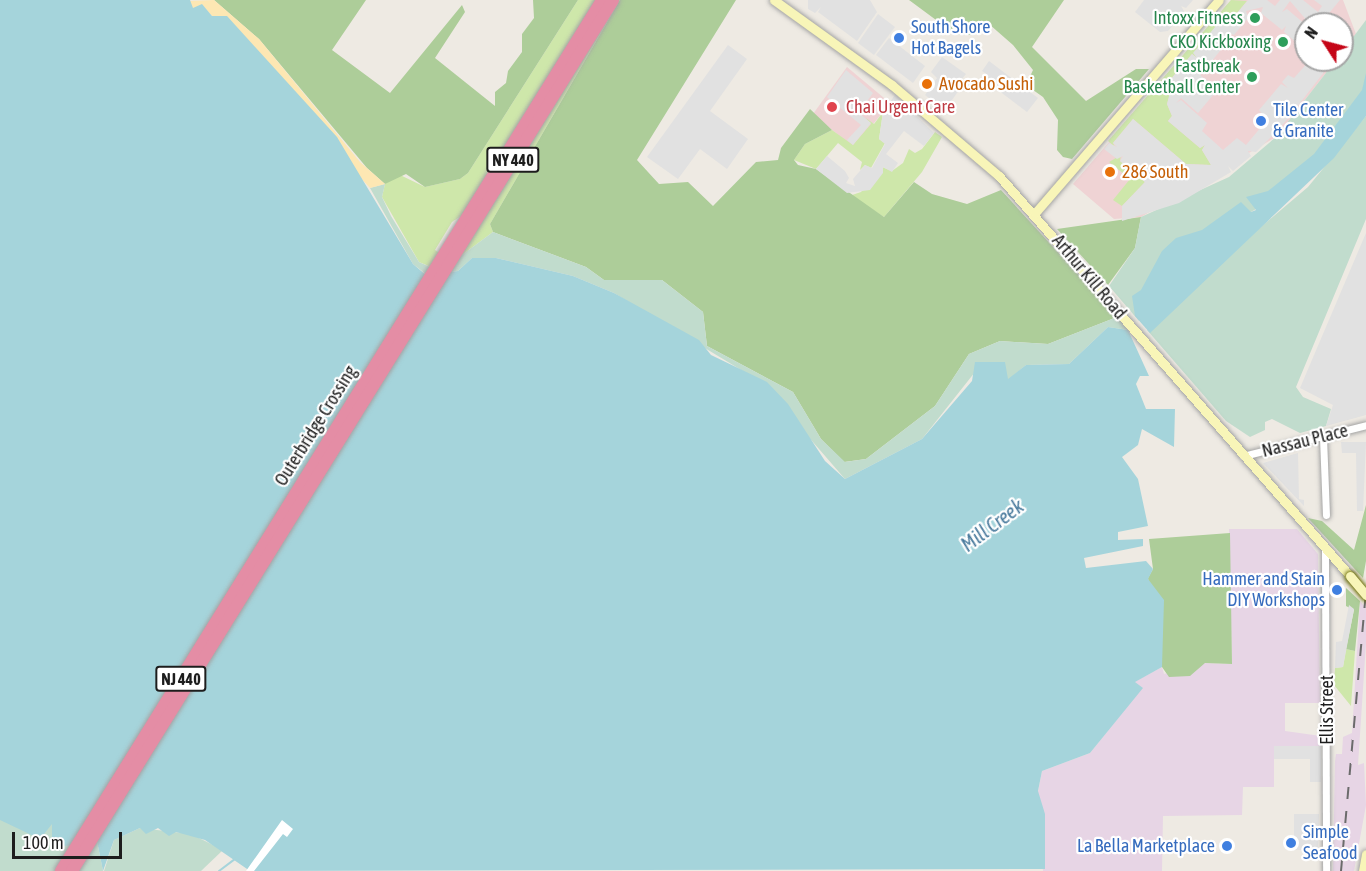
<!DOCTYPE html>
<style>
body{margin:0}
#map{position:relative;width:1366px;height:871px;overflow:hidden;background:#eeeae3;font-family:"Asap Condensed",sans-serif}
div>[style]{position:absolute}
.commercial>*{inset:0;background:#efd3d4}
.industrial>*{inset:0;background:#e7d5e5}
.grass>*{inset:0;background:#cee7aa}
.forest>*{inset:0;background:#adcd99}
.wetland>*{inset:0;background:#c1dccd}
.sand>*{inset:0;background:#fde7b3}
.parking>*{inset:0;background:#e1e1e1}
.water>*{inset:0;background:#a5d4db}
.pier>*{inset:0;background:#fff}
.stream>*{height:2px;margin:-1px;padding:0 1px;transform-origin:1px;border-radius:1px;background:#a5d4db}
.roads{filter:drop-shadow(0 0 2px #a4a4a4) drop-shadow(0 0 2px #a4a4a4)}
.street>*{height:7px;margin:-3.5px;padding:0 3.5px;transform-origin:3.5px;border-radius:3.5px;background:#fff}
.secondary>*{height:9px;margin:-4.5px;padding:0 4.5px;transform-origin:4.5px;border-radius:4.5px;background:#f8f5b8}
.highway>*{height:12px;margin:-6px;padding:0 6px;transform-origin:6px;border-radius:6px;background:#e48da5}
.rail>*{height:2px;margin-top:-1px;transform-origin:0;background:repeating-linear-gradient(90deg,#6b6b6b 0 12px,transparent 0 24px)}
.bridges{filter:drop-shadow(0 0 2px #6f7108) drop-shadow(0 0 2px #6f7108)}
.secondary-bridge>*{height:9px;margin:-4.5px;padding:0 4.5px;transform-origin:4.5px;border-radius:4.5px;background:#f8f5b8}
.dots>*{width:16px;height:16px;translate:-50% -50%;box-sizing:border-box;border:3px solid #fff;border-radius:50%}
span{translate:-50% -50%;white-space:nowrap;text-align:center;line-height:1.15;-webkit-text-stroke:4.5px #fff;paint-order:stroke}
.shield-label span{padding:2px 4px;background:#fff;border:2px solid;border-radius:4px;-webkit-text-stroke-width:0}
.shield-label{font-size:16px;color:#1d1d1d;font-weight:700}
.leisure-label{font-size:18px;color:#27864d}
.right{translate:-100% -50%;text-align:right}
.shop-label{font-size:18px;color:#366cbe}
.left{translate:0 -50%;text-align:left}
.food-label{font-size:18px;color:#c56008}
.health-label{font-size:18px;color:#be3a42}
.street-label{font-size:18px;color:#1d1d1d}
.water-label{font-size:20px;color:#46789b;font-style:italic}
.north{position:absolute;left:1294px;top:12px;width:60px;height:60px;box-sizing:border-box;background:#fff;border:2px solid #a5a5a5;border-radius:50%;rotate:306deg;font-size:16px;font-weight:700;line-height:24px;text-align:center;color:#1d1d1d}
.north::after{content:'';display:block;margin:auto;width:21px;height:27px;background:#c50517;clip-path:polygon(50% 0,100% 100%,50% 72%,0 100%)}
.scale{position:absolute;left:12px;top:832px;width:110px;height:27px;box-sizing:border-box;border:3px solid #1d1d1d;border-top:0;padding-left:8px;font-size:18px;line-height:21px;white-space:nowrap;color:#1d1d1d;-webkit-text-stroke:4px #fff;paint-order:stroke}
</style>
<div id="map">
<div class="commercial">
<div style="clip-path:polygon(1231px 0,1343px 0,1356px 34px,1342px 52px,1342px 24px,1306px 24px,1306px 60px,1336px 60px,1276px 137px,1141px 217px,1114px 219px,1073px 184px)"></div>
<div style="clip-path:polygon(847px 67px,890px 103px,854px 148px,813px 114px)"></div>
</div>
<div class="industrial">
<div style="clip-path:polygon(1229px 529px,1297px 529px,1318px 554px,1320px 703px,1285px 703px,1285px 731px,1321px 736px,1321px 746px,1274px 746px,1274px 787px,1243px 787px,1242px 815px,1163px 816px,1162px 871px,1043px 871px,1038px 792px,1042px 771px,1090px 753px,1142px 688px,1134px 682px,1162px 667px,1164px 674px,1205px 663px,1232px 664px)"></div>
<div style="clip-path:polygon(1360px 601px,1366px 608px,1366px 643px,1358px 765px,1364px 763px,1366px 805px,1354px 871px,1333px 871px,1335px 761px,1336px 754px,1342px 754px,1343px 737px,1352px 733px)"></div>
</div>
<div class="grass">
<div style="clip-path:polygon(evenodd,578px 0,620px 0,490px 224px,493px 232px,462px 255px,431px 267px,419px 262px,382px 197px,385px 184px,398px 174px,425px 187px,460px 179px,468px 173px,578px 0,464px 214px,446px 257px,435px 250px,452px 222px,464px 214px)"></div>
<div style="clip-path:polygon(1231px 0,1247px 1px,1227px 25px,1221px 21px,1194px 53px,1197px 58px,1192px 54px,1165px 86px,1171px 91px,1167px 104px,1172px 116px,1168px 121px,1200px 148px,1205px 145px,1202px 150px,1211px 165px,1186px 164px,1133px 119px,1113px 143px,1115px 147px,1108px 141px)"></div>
<div style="clip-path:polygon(883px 112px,879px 139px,885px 143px,871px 168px,865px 165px,860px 170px,862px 162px,838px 143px,816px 169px,794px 160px,805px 144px,832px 130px,853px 145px,871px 124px,866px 118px,874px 124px)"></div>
<div style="clip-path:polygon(935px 132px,942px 137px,922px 172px,884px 217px,840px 189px,852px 195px,861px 192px,882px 167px,892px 171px,903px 163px,909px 149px,915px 153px,922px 149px)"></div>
<div style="clip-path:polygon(1121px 155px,1120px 161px,1145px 182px,1122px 206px,1113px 200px,1130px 179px,1109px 162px)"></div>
<div style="clip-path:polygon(1346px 649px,1355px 651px,1351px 706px,1334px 685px,1335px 668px,1343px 667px)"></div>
</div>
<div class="forest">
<div style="clip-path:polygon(214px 0,366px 0,332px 50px,390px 93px,462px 5px,465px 12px,435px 58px,495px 106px,495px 92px,506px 83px,508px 71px,522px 52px,522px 34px,534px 18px,533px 0,578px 0,468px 173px,460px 179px,425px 187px,406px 174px,385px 184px,367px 168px,259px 39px)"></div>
<div style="clip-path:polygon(620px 0,736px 0,637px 160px,659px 184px,688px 182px,713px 206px,756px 162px,778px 160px,781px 148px,810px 109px,832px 130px,805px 144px,794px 160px,798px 165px,816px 169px,884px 217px,914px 182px,932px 194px,967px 204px,1001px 190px,1117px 317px,1048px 344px,1000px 341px,969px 354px,935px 406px,866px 459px,844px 462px,821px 439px,793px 392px,707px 346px,703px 312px,662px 280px,604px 280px,586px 267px,493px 232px,490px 224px)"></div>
<div style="clip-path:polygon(909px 0,1064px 0,1032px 47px,1086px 101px,1136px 69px,1149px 69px,1072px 159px,1063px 157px,1057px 150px,1058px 120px,1043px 97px,1026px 85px,1033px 70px,1013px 45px,989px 24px,973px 35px,955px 34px)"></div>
<div style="clip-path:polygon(1141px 217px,1135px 248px,1108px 285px,1057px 229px)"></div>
<div style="clip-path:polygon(1366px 505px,1366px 561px,1363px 578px,1308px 518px,1322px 521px,1354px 550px)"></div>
<div style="clip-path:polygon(1230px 533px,1232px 664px,1205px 663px,1190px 676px,1169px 677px,1162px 667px,1148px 578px,1153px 569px,1149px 539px)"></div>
<div style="clip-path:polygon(1346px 588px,1360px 601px,1355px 651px,1346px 649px,1354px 610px,1346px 606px)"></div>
</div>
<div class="wetland">
<div style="clip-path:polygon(1366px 20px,1366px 94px,1323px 150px,1256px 209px,1234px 222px,1139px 321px,1109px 286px,1135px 248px,1141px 217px,1229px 177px,1276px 137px,1336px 60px,1342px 60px,1342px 52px)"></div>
<div style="clip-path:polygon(1366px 116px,1366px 219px,1296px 387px,1303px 397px,1331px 409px,1326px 426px,1300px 433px,1272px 419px,1265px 422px,1265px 430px,1250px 437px,1226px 421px,1147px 330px,1177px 298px,1308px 187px)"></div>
<div style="clip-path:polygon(385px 184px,382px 197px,391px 216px,419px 262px,430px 267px,462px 255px,493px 232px,586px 267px,604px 280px,662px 280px,703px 312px,707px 346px,793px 392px,821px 439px,845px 462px,866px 459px,935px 406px,969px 354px,1000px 341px,1048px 344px,1117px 317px,1128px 330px,1108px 327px,1069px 364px,1026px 365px,1008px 380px,975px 372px,922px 439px,845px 479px,761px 382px,614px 293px,573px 276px,496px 258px,472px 258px,458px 271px,427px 275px,413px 264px,370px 188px)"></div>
<div style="clip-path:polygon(0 820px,53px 822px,52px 847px,97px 841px,103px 871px,0 871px)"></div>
<div style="clip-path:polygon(140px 828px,191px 834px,223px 850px,201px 871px,104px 871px,114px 840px)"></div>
</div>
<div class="sand">
<div style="clip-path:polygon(214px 0,259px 39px,360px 162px,385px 184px,370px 188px,202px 5px,193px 9px,189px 1px)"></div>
</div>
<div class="parking">
<div style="clip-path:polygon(808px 0,870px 0,877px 12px,857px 41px,818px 12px,821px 7px,815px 13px,808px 9px)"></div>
<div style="clip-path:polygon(1144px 0,1193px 0,1186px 8px,1181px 6px,1184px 11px,1174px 24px,1169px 21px,1173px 25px,1168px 31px,1160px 32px,1135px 12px)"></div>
<div style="clip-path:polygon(1248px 0,1267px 0,1275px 6px,1280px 0,1303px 0,1318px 12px,1322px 6px,1314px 0,1340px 0,1325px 18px,1330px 15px,1341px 24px,1312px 24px,1313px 19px,1309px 23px,1290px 1px,1282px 12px,1287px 9px,1306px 25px,1306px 51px,1284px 32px,1286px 26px,1282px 30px,1261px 13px,1263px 7px,1246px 11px,1248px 18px,1234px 35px,1228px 33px,1231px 37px,1204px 71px,1198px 68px,1201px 76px,1219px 88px,1198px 113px,1181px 98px,1176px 103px,1181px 100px,1207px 123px,1202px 131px,1223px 150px,1237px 138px,1246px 145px,1267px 120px,1259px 110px,1281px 84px,1288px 88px,1282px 82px,1288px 75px,1294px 78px,1310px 60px,1333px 60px,1325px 70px,1319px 68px,1324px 72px,1293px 112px,1288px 110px,1291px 115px,1277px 131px,1256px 152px,1248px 151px,1251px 156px,1233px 171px,1228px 166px,1231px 172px,1179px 203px,1122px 221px,1122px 206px,1145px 182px,1120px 161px,1123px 156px,1117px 159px,1104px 149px,1109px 143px,1117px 147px,1113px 143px,1133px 119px,1186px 164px,1211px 165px,1202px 150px,1205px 145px,1200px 148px,1168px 121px,1172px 116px,1167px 104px,1170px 92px,1165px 86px,1192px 54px,1197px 58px,1193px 53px,1221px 20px,1227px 25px)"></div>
<div style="clip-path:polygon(878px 14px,895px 27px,874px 55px,858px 43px)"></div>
<div style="clip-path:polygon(889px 38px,925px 66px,913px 83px,876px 55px)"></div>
<div style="clip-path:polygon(728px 45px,747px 59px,710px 111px,748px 139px,727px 169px,700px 149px,678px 179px,647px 157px)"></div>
<div style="clip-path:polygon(942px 57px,966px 74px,961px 80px,964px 83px,945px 110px,925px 95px,937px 78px,931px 72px)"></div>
<div style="clip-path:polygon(989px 61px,1038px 98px,1027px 112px,986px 81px,989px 76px,982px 71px)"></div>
<div style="clip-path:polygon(846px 70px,873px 93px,859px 112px,854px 109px,871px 123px,853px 145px,847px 140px,861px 125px,827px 97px)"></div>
<div style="clip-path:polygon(895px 95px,934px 133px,924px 146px,904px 131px,886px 154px,898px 163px,892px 172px,883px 167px,883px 173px,870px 190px,847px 193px,816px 169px,827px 156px,845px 171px,849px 178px,846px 183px,855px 186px,853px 179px,865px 165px,872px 168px,885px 144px,879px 139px,883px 112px)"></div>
<div style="clip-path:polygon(1366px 233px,1366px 415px,1326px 426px,1333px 405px,1300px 388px)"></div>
<div style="clip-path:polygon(1341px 442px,1366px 442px,1363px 511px,1357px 511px,1356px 453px,1342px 453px)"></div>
<div style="clip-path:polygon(1298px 453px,1299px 499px,1304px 500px,1304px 506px,1263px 463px)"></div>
<div style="clip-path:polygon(1349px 605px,1354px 609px,1343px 667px,1335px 668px,1336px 642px,1342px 641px)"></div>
<div style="clip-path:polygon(1274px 746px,1321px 746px,1321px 782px,1310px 782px,1310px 759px,1274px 759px)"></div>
<div style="clip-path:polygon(1294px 814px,1319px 814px,1318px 850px,1294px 850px)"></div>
</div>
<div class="water">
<div style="clip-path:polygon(0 0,190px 0,193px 8px,202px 4px,212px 16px,227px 16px,337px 137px,413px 264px,426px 275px,458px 271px,472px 258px,496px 258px,573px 276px,614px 293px,699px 340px,711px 355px,767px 382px,788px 404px,825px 461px,845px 479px,922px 439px,972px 381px,975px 362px,1005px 362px,1008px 379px,1026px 365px,1069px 364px,1108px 327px,1128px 330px,1149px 376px,1140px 376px,1136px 384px,1146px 409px,1175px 409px,1174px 447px,1142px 429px,1138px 445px,1122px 457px,1138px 479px,1148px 526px,1118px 532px,1118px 540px,1143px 539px,1143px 546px,1084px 558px,1086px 568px,1146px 561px,1153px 569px,1148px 579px,1164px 600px,1162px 667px,1135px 682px,1143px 688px,1090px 753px,1042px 771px,1038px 791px,1045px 814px,1045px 869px,250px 871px,205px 840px,176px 832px,169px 836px,158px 828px,146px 834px,140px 828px,114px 840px,103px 871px,97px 841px,52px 848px,52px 824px,40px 839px,0 820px)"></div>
<div style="clip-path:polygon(1366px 73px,1366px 116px,1334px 158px,1150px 333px,1135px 316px,1132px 296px,1141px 290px,1162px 251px,1176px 238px,1202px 230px,1241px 202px,1251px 212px,1256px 210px,1246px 197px,1268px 191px,1314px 154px,1362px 90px)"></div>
</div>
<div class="pier">
<div style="clip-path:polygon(282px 820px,293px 829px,287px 837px,283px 834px,254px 871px,246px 871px)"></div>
</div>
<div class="stream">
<div style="left:219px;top:871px;width:21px;rotate:-37deg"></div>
</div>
<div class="roads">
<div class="street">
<div style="left:1323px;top:437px;width:78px;rotate:87.8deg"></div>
<div style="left:1243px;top:456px;width:127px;rotate:-14.1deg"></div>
<div style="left:1325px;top:549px;width:322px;rotate:89.8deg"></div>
</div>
<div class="secondary">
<div style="left:774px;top:0;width:145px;rotate:35.8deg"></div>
<div style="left:892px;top:85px;width:140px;rotate:40.4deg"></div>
<div style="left:999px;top:176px;width:532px;rotate:48.73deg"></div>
<div style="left:1035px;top:213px;width:281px;rotate:-49.2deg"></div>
<div style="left:1363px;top:871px;width:17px;rotate:-80deg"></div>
</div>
<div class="highway">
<div style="left:61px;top:871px;width:1025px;rotate:-58.15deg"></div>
<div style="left:72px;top:871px;width:1025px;rotate:-58.15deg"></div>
</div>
</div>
<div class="rail">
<div style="left:1341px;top:871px;width:280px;rotate:-84.9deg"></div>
</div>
<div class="bridges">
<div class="secondary-bridge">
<div style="left:1350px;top:576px;width:25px;rotate:50deg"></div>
</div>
</div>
<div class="dots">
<div style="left:1255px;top:18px;background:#2e9e5b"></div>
<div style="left:899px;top:38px;background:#3f7fe0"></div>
<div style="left:1283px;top:42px;background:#2e9e5b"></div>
<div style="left:1252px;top:77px;background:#2e9e5b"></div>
<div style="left:927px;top:84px;background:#e8710a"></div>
<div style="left:832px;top:107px;background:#e0444e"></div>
<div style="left:1261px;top:121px;background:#3f7fe0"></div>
<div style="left:1110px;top:172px;background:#e8710a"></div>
<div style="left:1337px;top:590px;background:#3f7fe0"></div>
<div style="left:1291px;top:843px;background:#3f7fe0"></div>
<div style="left:1227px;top:846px;background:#3f7fe0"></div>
</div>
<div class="shield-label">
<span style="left:513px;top:160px">NY 440</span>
<span style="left:181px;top:679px">NJ 440</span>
</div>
<div class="leisure-label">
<span class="right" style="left:1243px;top:18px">Intoxx Fitness</span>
<span class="right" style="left:1271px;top:42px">CKO Kickboxing</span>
<span class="right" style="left:1240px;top:77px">Fastbreak<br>Basketball Center</span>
</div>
<div class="shop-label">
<span class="left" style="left:911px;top:38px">South Shore<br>Hot Bagels</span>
<span class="left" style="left:1273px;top:121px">Tile Center<br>&amp; Granite</span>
<span class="right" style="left:1325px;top:590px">Hammer and Stain<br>DIY Workshops</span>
<span class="left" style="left:1303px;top:843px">Simple<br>Seafood</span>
<span class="right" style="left:1215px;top:846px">La Bella Marketplace</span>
</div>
<div class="food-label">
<span class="left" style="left:939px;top:84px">Avocado Sushi</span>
<span class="left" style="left:1122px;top:172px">286 South</span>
</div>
<div class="health-label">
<span class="left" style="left:846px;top:107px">Chai Urgent Care</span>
</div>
<div class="street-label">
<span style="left:1089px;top:277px;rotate:50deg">Arthur Kill Road</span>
<span style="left:316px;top:426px;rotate:-58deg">Outerbridge Crossing</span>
<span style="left:1305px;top:441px;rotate:-14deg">Nassau Place</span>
<span style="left:1327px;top:710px;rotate:-90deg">Ellis Street</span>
</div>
<div class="water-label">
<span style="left:992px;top:525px;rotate:-37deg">Mill Creek</span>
</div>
<div class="north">N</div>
<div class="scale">100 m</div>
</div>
